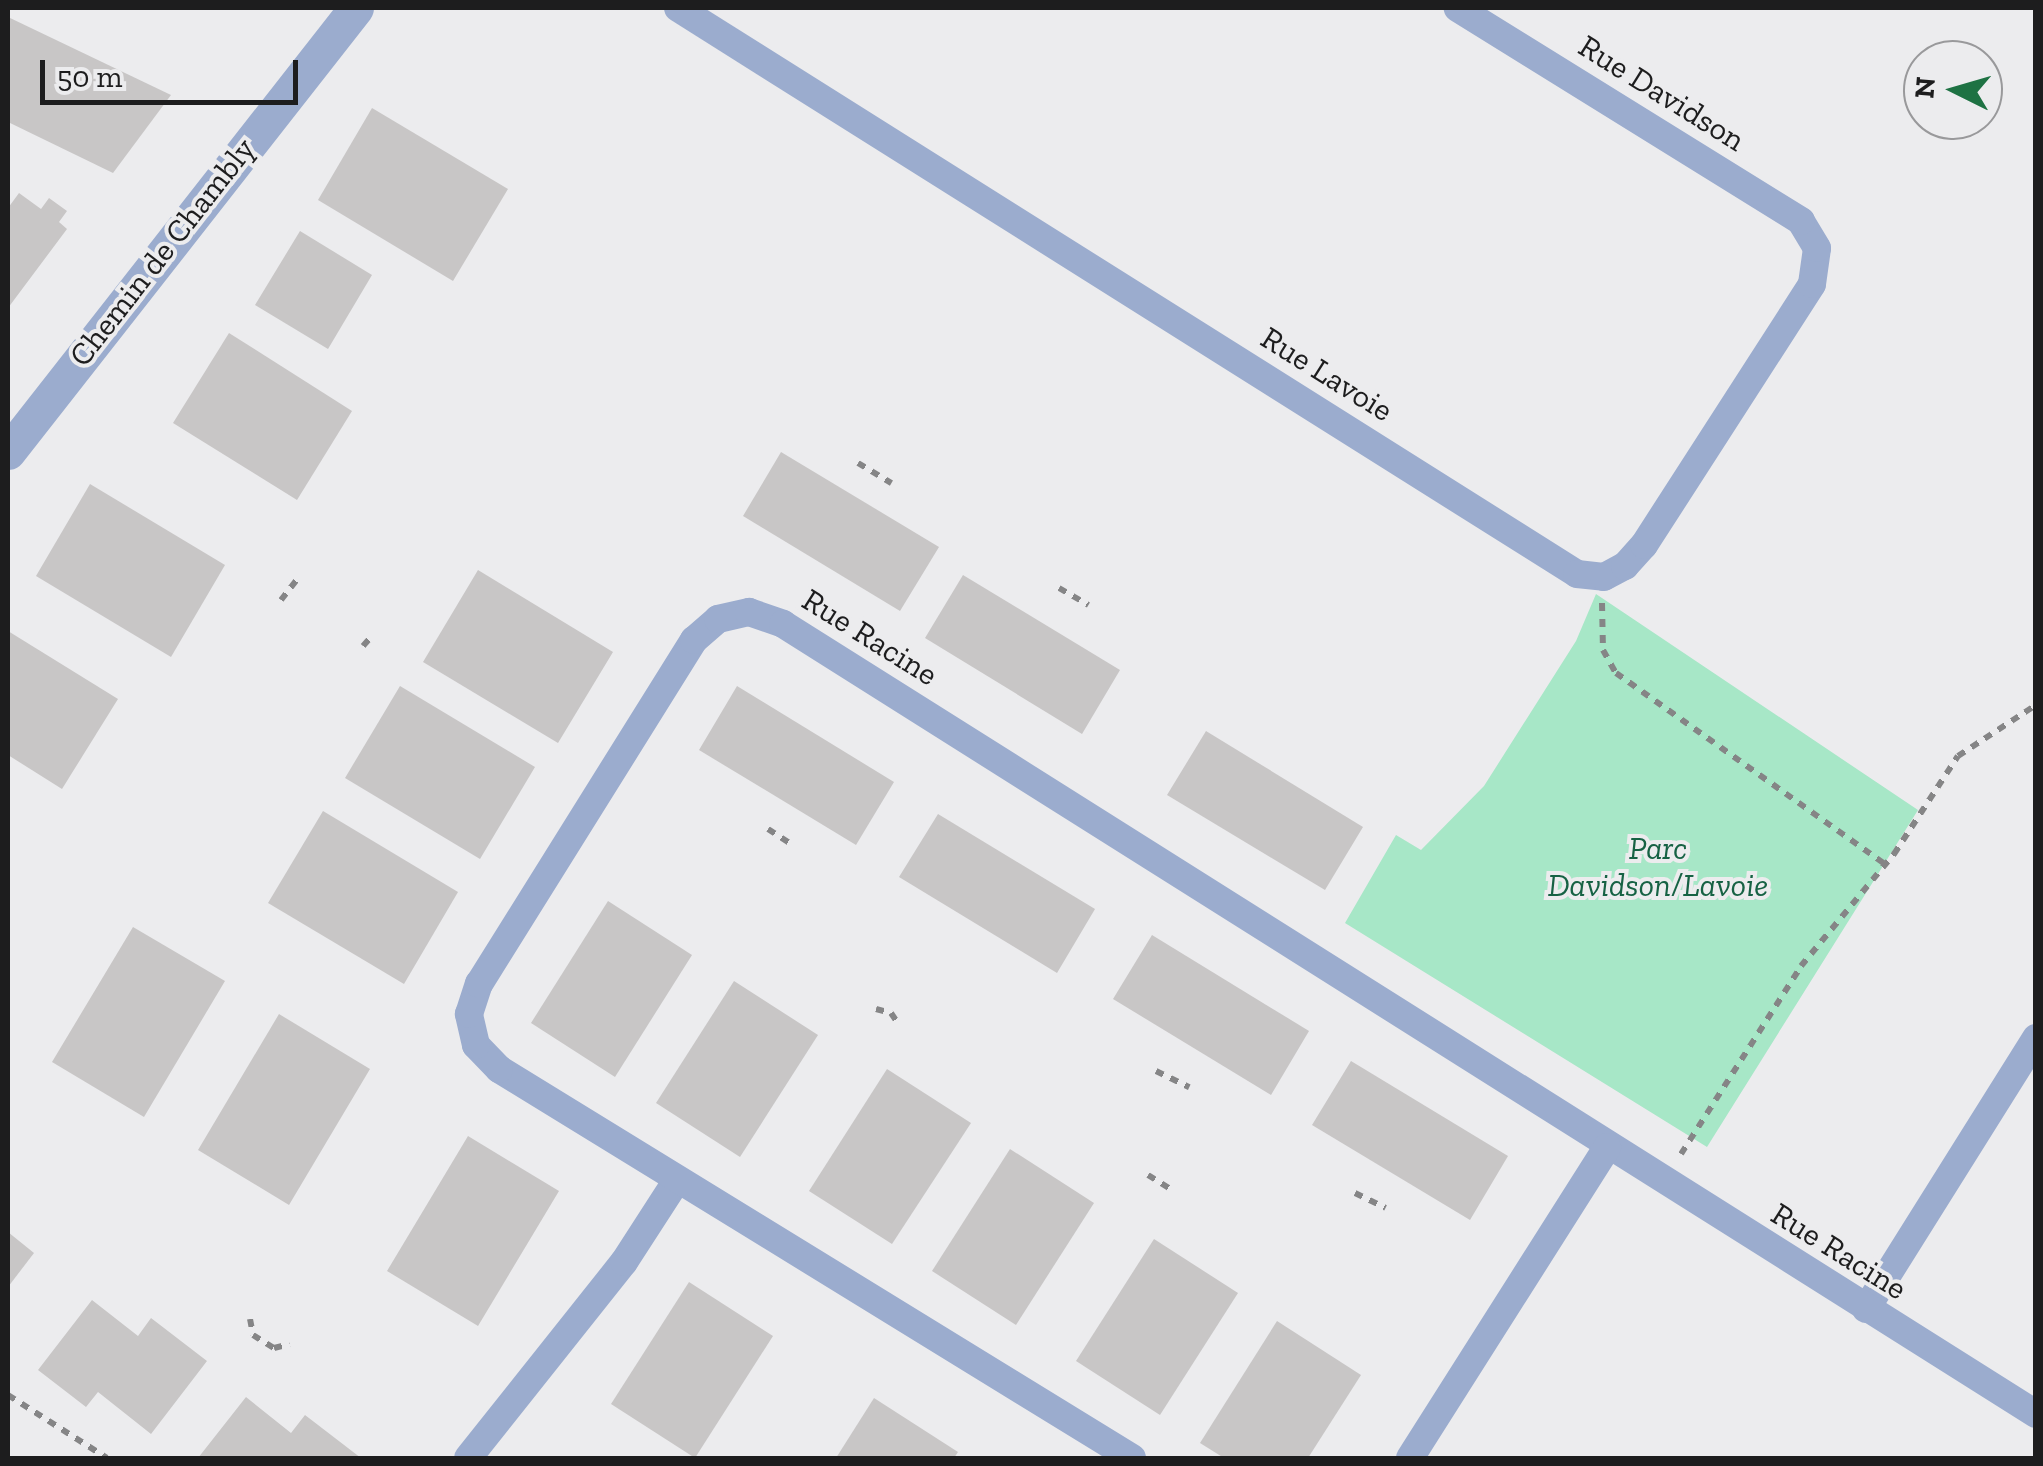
<!DOCTYPE html>
<style>
body{margin:0}
#map{position:relative;width:2043px;height:1466px;overflow:hidden;background:#ececee;font-family:"Zilla Slab",serif}
div>[style]{position:absolute}
.green>*{inset:0;background:#a7e7c7}
.building>*{inset:0;background:#c8c6c6}
.path>*{height:6px;margin-top:-3px;transform-origin:0;background:repeating-linear-gradient(90deg,#858586 0 8px,transparent 0 16px)}
.minor>*{height:28px;margin:-14px;padding:0 14px;transform-origin:14px;border-radius:14px;background:#9bacce}
.tertiary>*{height:35px;margin:-17.5px;padding:0 17.5px;transform-origin:17.5px;border-radius:17.5px;background:#9bacce}
span{translate:-50% -50%;white-space:nowrap;text-align:center;line-height:1.15;-webkit-text-stroke:8px #ececee;paint-order:stroke}
.street-label{font-size:32px;color:#1d1d1e}
.park-label{font-size:32px;color:#166244;font-style:italic}
.frame{position:absolute;inset:0;border:10px solid #1d1d1e;pointer-events:none}
.north{position:absolute;left:1903px;top:40px;width:100px;height:100px;box-sizing:border-box;background:#ececee;border:2px solid #99999b;border-radius:50%;rotate:275deg;font-size:28px;font-weight:700;line-height:40px;text-align:center;color:#1d1d1e}
.north::after{content:'';display:block;margin:auto;width:35px;height:45px;background:#1e7243;clip-path:polygon(50% 0,100% 100%,50% 72%,0 100%)}
.scale{position:absolute;left:40px;top:60px;width:258px;height:45px;box-sizing:border-box;border:5px solid #1d1d1e;border-top:0;padding-left:12px;font-size:30px;line-height:35px;white-space:nowrap;color:#1d1d1e;-webkit-text-stroke:8px #ececee;paint-order:stroke}
</style>
<div id="map">
<div class="green">
<div style="clip-path:polygon(1596px 594px,1918px 810px,1707px 1147px,1345px 923px,1396px 835px,1421px 850px,1484px 786px,1576px 641px)"></div>
</div>
<div class="building">
<div style="clip-path:polygon(8px 17px,171px 95px,113px 173px,8px 122px)"></div>
<div style="clip-path:polygon(372px 108px,508px 189px,453px 281px,318px 200px)"></div>
<div style="clip-path:polygon(19px 193px,41px 209px,49px 198px,67px 211px,59px 222px,67px 229px,8px 308px,8px 208px)"></div>
<div style="clip-path:polygon(300px 231px,372px 275px,328px 349px,255px 305px)"></div>
<div style="clip-path:polygon(229px 333px,352px 411px,297px 500px,173px 423px)"></div>
<div style="clip-path:polygon(781px 452px,939px 547px,900px 611px,743px 516px)"></div>
<div style="clip-path:polygon(90px 484px,225px 565px,171px 657px,36px 576px)"></div>
<div style="clip-path:polygon(478px 570px,613px 652px,558px 743px,423px 662px)"></div>
<div style="clip-path:polygon(963px 575px,1120px 670px,1082px 734px,925px 638px)"></div>
<div style="clip-path:polygon(8px 631px,118px 699px,62px 789px,8px 755px)"></div>
<div style="clip-path:polygon(400px 686px,535px 767px,480px 859px,345px 778px)"></div>
<div style="clip-path:polygon(737px 686px,894px 782px,856px 845px,699px 750px)"></div>
<div style="clip-path:polygon(1206px 731px,1363px 827px,1325px 890px,1167px 795px)"></div>
<div style="clip-path:polygon(323px 811px,458px 892px,404px 984px,268px 903px)"></div>
<div style="clip-path:polygon(938px 814px,1095px 909px,1057px 973px,899px 877px)"></div>
<div style="clip-path:polygon(608px 901px,692px 955px,615px 1077px,531px 1023px)"></div>
<div style="clip-path:polygon(133px 927px,225px 981px,144px 1117px,52px 1062px)"></div>
<div style="clip-path:polygon(1152px 935px,1309px 1031px,1271px 1095px,1113px 999px)"></div>
<div style="clip-path:polygon(734px 981px,818px 1035px,740px 1157px,656px 1103px)"></div>
<div style="clip-path:polygon(279px 1014px,370px 1069px,289px 1205px,198px 1150px)"></div>
<div style="clip-path:polygon(1351px 1061px,1508px 1156px,1470px 1220px,1312px 1125px)"></div>
<div style="clip-path:polygon(887px 1069px,971px 1123px,892px 1244px,809px 1191px)"></div>
<div style="clip-path:polygon(468px 1136px,559px 1191px,478px 1326px,387px 1271px)"></div>
<div style="clip-path:polygon(1010px 1149px,1094px 1203px,1016px 1325px,932px 1271px)"></div>
<div style="clip-path:polygon(8px 1232px,34px 1253px,8px 1287px)"></div>
<div style="clip-path:polygon(1154px 1239px,1238px 1293px,1160px 1415px,1076px 1361px)"></div>
<div style="clip-path:polygon(689px 1282px,773px 1336px,695px 1458px,611px 1404px)"></div>
<div style="clip-path:polygon(92px 1300px,138px 1336px,151px 1318px,207px 1361px,151px 1434px,98px 1392px,86px 1407px,38px 1370px)"></div>
<div style="clip-path:polygon(1277px 1321px,1361px 1375px,1308px 1458px,1224px 1458px,1200px 1443px)"></div>
<div style="clip-path:polygon(246px 1397px,291px 1433px,305px 1415px,361px 1458px,198px 1458px)"></div>
<div style="clip-path:polygon(874px 1398px,958px 1452px,954px 1458px,836px 1458px)"></div>
</div>
<div class="path">
<div style="left:858px;top:463px;width:39px;rotate:31deg"></div>
<div style="left:1059px;top:588px;width:34px;rotate:30deg"></div>
<div style="left:281px;top:600px;width:28px;rotate:-52deg"></div>
<div style="left:1602px;top:603px;width:47px;rotate:88.8deg"></div>
<div style="left:1603px;top:650px;width:26px;rotate:61deg"></div>
<div style="left:1616px;top:673px;width:330px;rotate:35.4deg"></div>
<div style="left:363px;top:646px;width:12px;rotate:-48deg"></div>
<div style="left:768px;top:829px;width:27px;rotate:33deg"></div>
<div style="left:876px;top:1009px;width:16px;rotate:15deg"></div>
<div style="left:891px;top:1013px;width:11px;rotate:56deg"></div>
<div style="left:1156px;top:1071px;width:37px;rotate:26deg"></div>
<div style="left:1681px;top:1154px;width:223px;rotate:-57.4deg"></div>
<div style="left:1801px;top:966px;width:146px;rotate:-50.3deg"></div>
<div style="left:1894px;top:854px;width:117px;rotate:-56.9deg"></div>
<div style="left:1958px;top:756px;width:93px;rotate:-33.2deg"></div>
<div style="left:1148px;top:1175px;width:26px;rotate:32deg"></div>
<div style="left:1355px;top:1193px;width:34px;rotate:26deg"></div>
<div style="left:250px;top:1319px;width:16px;rotate:79deg"></div>
<div style="left:253px;top:1335px;width:25px;rotate:32deg"></div>
<div style="left:274px;top:1348px;width:16px;rotate:-14deg"></div>
<div style="left:8px;top:1395px;width:117px;rotate:32.5deg"></div>
</div>
<div class="minor">
<div style="left:678px;top:8px;width:1062px;rotate:32.19deg"></div>
<div style="left:1577px;top:574px;width:27px;rotate:6deg"></div>
<div style="left:1604px;top:577px;width:24px;rotate:-28deg"></div>
<div style="left:1625px;top:566px;width:28px;rotate:-48deg"></div>
<div style="left:1644px;top:545px;width:310px;rotate:-57.2deg"></div>
<div style="left:1812px;top:284px;width:36px;rotate:-82deg"></div>
<div style="left:1817px;top:248px;width:31px;rotate:-121deg"></div>
<div style="left:1801px;top:221px;width:404px;rotate:-148.2deg"></div>
<div style="left:1866px;top:1309px;width:320px;rotate:-57.9deg"></div>
<div style="left:468px;top:1458px;width:251px;rotate:-51.5deg"></div>
<div style="left:624px;top:1262px;width:98px;rotate:-57.1deg"></div>
<div style="left:1132px;top:1458px;width:743px;rotate:-148.43deg"></div>
<div style="left:499px;top:1069px;width:33px;rotate:-134deg"></div>
<div style="left:476px;top:1045px;width:32px;rotate:-103deg"></div>
<div style="left:469px;top:1014px;width:32px;rotate:-72deg"></div>
<div style="left:479px;top:984px;width:406px;rotate:-58deg"></div>
<div style="left:694px;top:640px;width:32px;rotate:-41deg"></div>
<div style="left:718px;top:619px;width:32px;rotate:-13deg"></div>
<div style="left:749px;top:612px;width:36px;rotate:19deg"></div>
<div style="left:783px;top:624px;width:1481px;rotate:32.23deg"></div>
<div style="left:1410px;top:1458px;width:368px;rotate:-57.6deg"></div>
</div>
<div class="tertiary">
<div style="left:8px;top:452px;width:564px;rotate:-51.91deg"></div>
</div>
<div class="street-label">
<span style="left:1662px;top:93px;rotate:32deg">Rue Davidson</span>
<span style="left:162px;top:252px;rotate:-52deg">Chemin de Chambly</span>
<span style="left:1327px;top:374px;rotate:32deg">Rue Lavoie</span>
<span style="left:870px;top:637px;rotate:32deg">Rue Racine</span>
<span style="left:1839px;top:1251px;rotate:32deg">Rue Racine</span>
</div>
<div class="park-label">
<span style="left:1658px;top:867px">Parc<br>Davidson/Lavoie</span>
</div>
<div class="frame"></div>
<div class="north">N</div>
<div class="scale">50 m</div>
</div>
